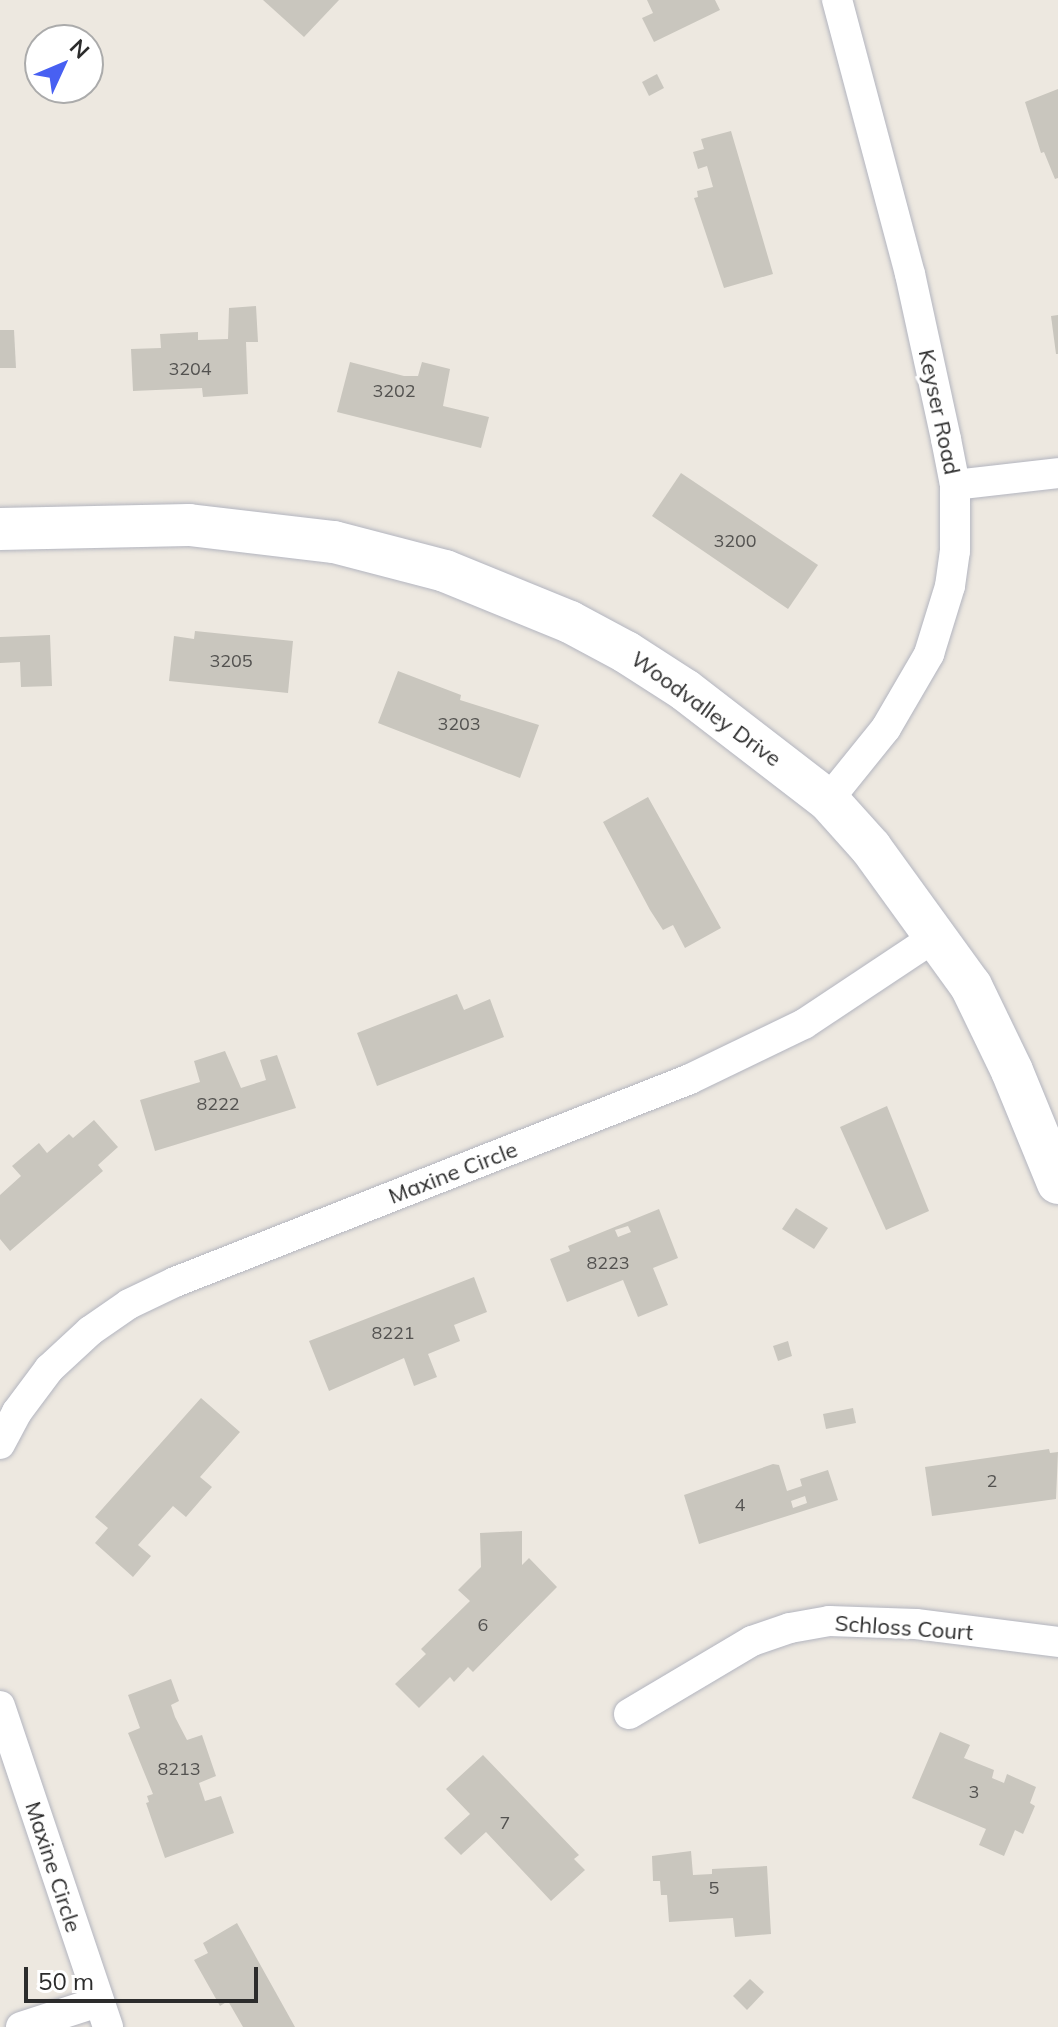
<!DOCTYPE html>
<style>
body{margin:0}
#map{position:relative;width:1058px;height:2027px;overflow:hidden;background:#ede8e0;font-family:Mulish,sans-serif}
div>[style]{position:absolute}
.building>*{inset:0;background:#c9c6be}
.roads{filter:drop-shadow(0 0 2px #b3b5bf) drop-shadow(0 0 2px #b3b5bf)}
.street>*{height:30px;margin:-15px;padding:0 15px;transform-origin:15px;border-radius:15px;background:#fff}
.secondary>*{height:42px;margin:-21px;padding:0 21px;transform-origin:21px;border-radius:21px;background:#fff}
span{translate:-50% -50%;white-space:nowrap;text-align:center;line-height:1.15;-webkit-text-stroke:7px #fff;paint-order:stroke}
.number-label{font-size:18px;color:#535250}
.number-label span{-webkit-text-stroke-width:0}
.street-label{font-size:22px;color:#2c2c2c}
.north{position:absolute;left:24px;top:24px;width:80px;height:80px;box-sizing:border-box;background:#fff;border:2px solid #ababab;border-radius:50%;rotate:46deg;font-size:22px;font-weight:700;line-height:32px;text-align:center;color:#2c2c2c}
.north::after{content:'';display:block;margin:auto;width:28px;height:36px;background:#4860f2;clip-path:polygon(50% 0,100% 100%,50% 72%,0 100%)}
.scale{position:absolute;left:24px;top:1967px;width:234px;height:36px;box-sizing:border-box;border:4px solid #2c2c2c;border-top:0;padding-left:10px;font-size:24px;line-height:28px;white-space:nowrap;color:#2c2c2c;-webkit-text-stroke:6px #fff;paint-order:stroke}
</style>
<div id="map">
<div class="building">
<div style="clip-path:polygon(263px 0,339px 0,304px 37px)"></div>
<div style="clip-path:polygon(647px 0,715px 0,720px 10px,654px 42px,642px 18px,653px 13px)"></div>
<div style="clip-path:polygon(657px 74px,664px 88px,649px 96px,642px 82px)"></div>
<div style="clip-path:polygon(1058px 89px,1058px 178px,1055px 179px,1044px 152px,1041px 153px,1025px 102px)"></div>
<div style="clip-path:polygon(731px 131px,773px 274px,724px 288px,694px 198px,698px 197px,697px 191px,713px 187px,707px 166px,698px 169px,693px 152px,704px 149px,701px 139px)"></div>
<div style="clip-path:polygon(256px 306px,258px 342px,246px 342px,248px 394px,203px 397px,202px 388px,133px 391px,131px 349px,161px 348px,160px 334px,198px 332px,198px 340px,228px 339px,229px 308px)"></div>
<div style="clip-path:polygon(1058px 315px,1058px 354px,1056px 354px,1051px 316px)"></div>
<div style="clip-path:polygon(0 330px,14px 330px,16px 368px,0 368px)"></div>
<div style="clip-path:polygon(350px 362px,404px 376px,418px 376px,422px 362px,450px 369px,443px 406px,489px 417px,481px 448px,337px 412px)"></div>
<div style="clip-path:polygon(681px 473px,818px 565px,788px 609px,652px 516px)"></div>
<div style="clip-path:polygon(195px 631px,293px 641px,288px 693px,169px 681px,174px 636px,194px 639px)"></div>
<div style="clip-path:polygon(50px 635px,52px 686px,21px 687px,20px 662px,0 663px,0 637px)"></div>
<div style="clip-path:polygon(398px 671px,461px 695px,460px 700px,539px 725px,520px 778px,378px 723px)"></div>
<div style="clip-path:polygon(648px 797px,721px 928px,685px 948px,673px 925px,663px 930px,650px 910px,603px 822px)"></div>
<div style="clip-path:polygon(457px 994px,464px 1010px,490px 999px,504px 1037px,377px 1086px,357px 1033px)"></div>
<div style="clip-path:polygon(225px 1051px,241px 1088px,266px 1080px,260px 1060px,277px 1055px,296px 1108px,155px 1151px,140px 1100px,200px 1082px,194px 1061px)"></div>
<div style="clip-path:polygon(887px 1106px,929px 1211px,886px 1230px,840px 1127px)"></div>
<div style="clip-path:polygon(94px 1120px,118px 1147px,98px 1165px,103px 1171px,10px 1251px,0 1239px,0 1195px,21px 1176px,12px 1166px,39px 1143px,47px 1153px,69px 1134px,73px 1138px)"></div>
<div style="clip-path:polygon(796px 1208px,828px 1228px,814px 1249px,782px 1229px)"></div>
<div style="clip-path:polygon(evenodd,659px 1209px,678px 1258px,653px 1268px,668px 1305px,638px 1317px,623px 1280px,567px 1302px,550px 1259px,570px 1251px,568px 1246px,659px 1209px,628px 1226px,631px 1232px,618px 1237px,615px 1230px,628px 1226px)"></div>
<div style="clip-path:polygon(474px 1277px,487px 1312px,454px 1325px,460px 1341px,428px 1354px,437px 1377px,414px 1386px,404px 1358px,329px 1391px,309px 1341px)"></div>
<div style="clip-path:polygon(788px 1341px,792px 1356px,778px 1361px,773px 1346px)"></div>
<div style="clip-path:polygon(201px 1398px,240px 1432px,200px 1477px,212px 1487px,186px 1517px,173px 1506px,138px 1545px,151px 1556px,133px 1577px,95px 1543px,108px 1528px,95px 1517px)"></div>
<div style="clip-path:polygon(853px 1408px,856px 1423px,826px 1429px,823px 1414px)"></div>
<div style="clip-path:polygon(1049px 1449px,1050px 1453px,1058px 1452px,1056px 1499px,932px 1516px,925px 1467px)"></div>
<div style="clip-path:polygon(evenodd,773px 1464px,779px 1465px,787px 1491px,802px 1486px,800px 1479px,828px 1470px,838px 1500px,699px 1544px,684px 1495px,773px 1464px,805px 1496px,807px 1503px,793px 1508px,791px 1501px,805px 1496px)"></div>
<div style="clip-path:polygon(522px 1531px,522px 1565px,529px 1558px,557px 1587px,473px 1672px,468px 1667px,454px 1682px,450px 1677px,419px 1708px,395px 1684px,426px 1654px,421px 1649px,470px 1601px,458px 1590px,481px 1567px,480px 1533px)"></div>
<div style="clip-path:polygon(171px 1679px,179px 1701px,171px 1705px,175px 1717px,187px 1740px,202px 1735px,216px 1776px,199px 1783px,205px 1801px,221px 1796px,234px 1833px,165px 1858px,146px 1803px,149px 1802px,147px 1796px,153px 1794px,128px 1733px,140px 1728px,128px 1695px)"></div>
<div style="clip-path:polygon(940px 1732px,970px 1745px,964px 1758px,994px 1770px,992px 1778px,1004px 1783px,1007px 1774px,1036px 1787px,1030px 1803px,1035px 1806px,1023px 1834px,1015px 1830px,1004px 1856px,979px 1845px,986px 1829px,912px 1798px)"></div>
<div style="clip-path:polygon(483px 1755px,579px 1855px,574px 1859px,585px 1870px,551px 1901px,486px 1832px,461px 1855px,444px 1838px,470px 1814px,446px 1789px)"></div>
<div style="clip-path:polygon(691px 1851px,693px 1875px,712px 1874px,712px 1869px,767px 1866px,771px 1934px,735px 1937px,733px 1918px,669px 1922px,667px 1895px,661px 1895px,660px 1881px,653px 1881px,652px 1856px)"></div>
<div style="clip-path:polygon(237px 1923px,295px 2027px,243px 2027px,228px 2001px,220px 2006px,194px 1960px,208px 1953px,203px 1943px)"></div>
<div style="clip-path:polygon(750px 1979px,764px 1992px,747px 2010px,733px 1996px)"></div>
</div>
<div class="roads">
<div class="street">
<div style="left:955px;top:485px;width:104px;rotate:-6.6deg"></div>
<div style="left:828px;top:800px;width:92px;rotate:-51.1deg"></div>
<div style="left:886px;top:728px;width:86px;rotate:-59.8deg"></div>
<div style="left:929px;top:654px;width:71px;rotate:-72.8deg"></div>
<div style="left:950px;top:586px;width:35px;rotate:-82deg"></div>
<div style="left:955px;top:551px;width:66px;rotate:-90deg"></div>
<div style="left:955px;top:485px;width:47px;rotate:-101.1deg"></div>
<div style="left:946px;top:439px;width:169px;rotate:-102.3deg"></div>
<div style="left:910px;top:274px;width:284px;rotate:-104.9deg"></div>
<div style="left:0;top:1444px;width:36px;rotate:-62deg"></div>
<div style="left:17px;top:1412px;width:54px;rotate:-53.3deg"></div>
<div style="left:49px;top:1369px;width:56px;rotate:-42.8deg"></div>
<div style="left:90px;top:1331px;width:47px;rotate:-34.7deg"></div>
<div style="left:129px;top:1304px;width:51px;rotate:-25.6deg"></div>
<div style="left:175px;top:1282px;width:554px;rotate:-21.51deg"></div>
<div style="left:690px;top:1079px;width:127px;rotate:-25.8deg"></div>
<div style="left:804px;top:1024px;width:161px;rotate:-33.6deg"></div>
<div style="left:0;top:1706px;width:339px;rotate:71.4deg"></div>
<div style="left:629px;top:1714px;width:143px;rotate:-30.7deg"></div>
<div style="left:752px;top:1641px;width:40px;rotate:-18.9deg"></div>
<div style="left:790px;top:1628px;width:40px;rotate:-10deg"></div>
<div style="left:829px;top:1621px;width:87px;rotate:2deg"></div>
<div style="left:916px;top:1624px;width:143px;rotate:7.2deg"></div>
<div style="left:21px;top:2027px;width:81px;rotate:-18deg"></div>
</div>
<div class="secondary">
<div style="left:0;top:529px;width:189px;rotate:-1.2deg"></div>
<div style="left:189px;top:525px;width:146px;rotate:6.7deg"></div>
<div style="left:334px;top:542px;width:115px;rotate:14.6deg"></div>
<div style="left:445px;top:571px;width:135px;rotate:22.2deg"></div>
<div style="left:570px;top:622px;width:64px;rotate:28.2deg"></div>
<div style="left:626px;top:652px;width:70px;rotate:32.8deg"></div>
<div style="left:685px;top:690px;width:180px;rotate:37.6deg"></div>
<div style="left:828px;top:800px;width:64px;rotate:48.1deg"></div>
<div style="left:871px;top:848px;width:170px;rotate:54.1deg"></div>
<div style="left:971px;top:986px;width:94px;rotate:64.2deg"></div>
<div style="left:1012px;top:1071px;width:121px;rotate:67.7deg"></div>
</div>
</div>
<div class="number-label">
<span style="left:190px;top:369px">3204</span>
<span style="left:394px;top:391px">3202</span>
<span style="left:735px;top:541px">3200</span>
<span style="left:231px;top:661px">3205</span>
<span style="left:459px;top:724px">3203</span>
<span style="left:218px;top:1104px">8222</span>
<span style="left:608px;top:1263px">8223</span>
<span style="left:393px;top:1333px">8221</span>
<span style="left:992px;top:1481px">2</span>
<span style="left:740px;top:1505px">4</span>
<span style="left:483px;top:1625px">6</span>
<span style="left:179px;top:1769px">8213</span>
<span style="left:974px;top:1792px">3</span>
<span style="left:505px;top:1823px">7</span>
<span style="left:714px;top:1888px">5</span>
</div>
<div class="street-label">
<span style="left:939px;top:412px;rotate:78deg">Keyser Road</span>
<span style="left:706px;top:709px;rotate:36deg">Woodvalley Drive</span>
<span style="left:453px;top:1173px;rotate:-21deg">Maxine Circle</span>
<span style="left:904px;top:1628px;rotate:4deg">Schloss Court</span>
<span style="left:53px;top:1867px;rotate:72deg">Maxine Circle</span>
</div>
<div class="north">N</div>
<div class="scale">50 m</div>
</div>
